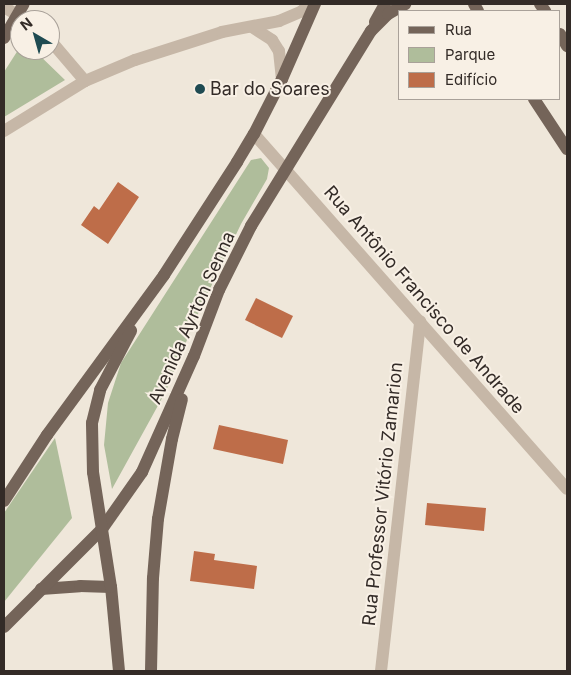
<!DOCTYPE html>
<meta charset="utf-8">
<style>
body{margin:0}
#map{position:relative;width:571px;height:675px;overflow:hidden;background:#efe7da;font-family:Inter,sans-serif}
div>[style]{position:absolute}
.green>*{inset:0;background:#afbd9b}
.building>*{inset:0;background:#be6d49}
.minor>*{height:12px;margin:-6px;padding:0 6px;transform-origin:6px;border-radius:6px;background:#c6b7a7}
.major>*{height:12px;margin:-6px;padding:0 6px;transform-origin:6px;border-radius:6px;background:#746459}
.dots>*{width:14px;height:14px;translate:-50% -50%;box-sizing:border-box;border:2px solid #f8f0e5;border-radius:50%}
span{translate:-50% -50%;white-space:nowrap;text-align:center;line-height:1.15;-webkit-text-stroke:4px #f8f0e5;paint-order:stroke}
.poi-label{font-size:18px;color:#332b27}
.left{translate:0 -50%;text-align:left}
.street-label{font-size:18px;color:#332b27}
.frame{position:absolute;inset:0;border:5px solid #332b27;pointer-events:none}
.legend{position:absolute;left:398px;top:10px;width:162px;height:90px;box-sizing:border-box;background:#f8f0e5;border:1px solid #a9a199;margin:0;padding:6px 9px;list-style:none;font-size:15px;color:#332b27}
.legend li{display:flex;align-items:center;gap:10px;height:25px}
.legend b{width:25px;border:1px solid #a9a199}
.north{position:absolute;left:10px;top:10px;width:50px;height:50px;box-sizing:border-box;background:#f8f0e5;border:1px solid #a9a199;border-radius:50%;rotate:322deg;font-size:14px;font-weight:700;line-height:20px;text-align:center;color:#332b27}
.north::after{content:'';display:block;margin:auto;width:18px;height:22px;background:#1f4b52;clip-path:polygon(50% 0,100% 100%,50% 72%,0 100%)}
</style>
<div id="map">
<div class="green">
<div style="clip-path:polygon(20px 47px,20px 50px,34px 50px,65px 80px,4px 117px,4px 72px)"></div>
<div style="clip-path:polygon(261px 158px,269px 168px,267px 179px,241px 224px,196px 318px,166px 391px,112px 489px,104px 445px,108px 403px,121px 363px,251px 160px)"></div>
<div style="clip-path:polygon(55px 438px,72px 518px,4px 602px,4px 513px)"></div>
</div>
<div class="building">
<div style="clip-path:polygon(118px 182px,139px 197px,108px 244px,81px 225px,94px 206px,99px 210px)"></div>
<div style="clip-path:polygon(256px 298px,293px 316px,282px 338px,245px 320px)"></div>
<div style="clip-path:polygon(219px 425px,288px 440px,283px 464px,213px 449px)"></div>
<div style="clip-path:polygon(427px 503px,486px 508px,484px 531px,425px 525px)"></div>
<div style="clip-path:polygon(194px 551px,215px 554px,214px 560px,257px 566px,254px 589px,190px 581px)"></div>
</div>
<div class="minor">
<div style="left:4px;top:7px;width:26px;rotate:31deg"></div>
<div style="left:252px;top:27px;width:24px;rotate:33deg"></div>
<div style="left:272px;top:40px;width:13px;rotate:58deg"></div>
<div style="left:279px;top:51px;width:28px;rotate:84deg"></div>
<div style="left:50px;top:40px;width:54px;rotate:49.5deg"></div>
<div style="left:4px;top:131px;width:95px;rotate:-31.7deg"></div>
<div style="left:85px;top:81px;width:54px;rotate:-22.8deg"></div>
<div style="left:135px;top:60px;width:91px;rotate:-17.8deg"></div>
<div style="left:222px;top:32px;width:58px;rotate:-10.9deg"></div>
<div style="left:279px;top:21px;width:25px;rotate:-23deg"></div>
<div style="left:302px;top:11px;width:10px;rotate:-45deg"></div>
<div style="left:254px;top:134px;width:473px;rotate:48.6deg"></div>
<div style="left:381px;top:671px;width:352px;rotate:-83.6deg"></div>
</div>
<div class="major">
<div style="left:474px;top:4px;width:8px;rotate:60deg"></div>
<div style="left:540px;top:4px;width:9px;rotate:54deg"></div>
<div style="left:375px;top:22px;width:21px;rotate:-61deg"></div>
<div style="left:560px;top:34px;width:14px;rotate:60deg"></div>
<div style="left:4px;top:38px;width:39px;rotate:-60deg"></div>
<div style="left:534px;top:99px;width:60px;rotate:56.6deg"></div>
<div style="left:4px;top:501px;width:79px;rotate:-56.9deg"></div>
<div style="left:47px;top:435px;width:198px;rotate:-53.8deg"></div>
<div style="left:164px;top:275px;width:135px;rotate:-57.1deg"></div>
<div style="left:237px;top:162px;width:33px;rotate:-59deg"></div>
<div style="left:254px;top:134px;width:62px;rotate:-63deg"></div>
<div style="left:282px;top:79px;width:82px;rotate:-66.3deg"></div>
<div style="left:41px;top:589px;width:39px;rotate:-4deg"></div>
<div style="left:80px;top:586px;width:31px;rotate:2deg"></div>
<div style="left:4px;top:627px;width:139px;rotate:-45deg"></div>
<div style="left:102px;top:529px;width:70px;rotate:-54.9deg"></div>
<div style="left:142px;top:472px;width:127px;rotate:-65.9deg"></div>
<div style="left:194px;top:356px;width:71px;rotate:-69.3deg"></div>
<div style="left:219px;top:290px;width:72px;rotate:-63.4deg"></div>
<div style="left:251px;top:226px;width:229px;rotate:-58.4deg"></div>
<div style="left:371px;top:31px;width:24px;rotate:-45deg"></div>
<div style="left:388px;top:14px;width:20px;rotate:-30deg"></div>
<div style="left:119px;top:671px;width:84px;rotate:-95.4deg"></div>
<div style="left:111px;top:587px;width:116px;rotate:-98.9deg"></div>
<div style="left:93px;top:472px;width:49px;rotate:-91.2deg"></div>
<div style="left:92px;top:423px;width:34px;rotate:-76deg"></div>
<div style="left:100px;top:390px;width:67px;rotate:-62.3deg"></div>
<div style="left:151px;top:671px;width:93px;rotate:-88.8deg"></div>
<div style="left:153px;top:578px;width:59px;rotate:-85.2deg"></div>
<div style="left:158px;top:519px;width:81px;rotate:-80.1deg"></div>
<div style="left:172px;top:439px;width:41px;rotate:-76deg"></div>
</div>
<div class="dots">
<div style="left:200px;top:89px;background:#1f4b52"></div>
</div>
<div class="poi-label">
<span class="left" style="left:210px;top:89px">Bar do Soares</span>
</div>
<div class="street-label">
<span style="left:424px;top:300px;rotate:49deg">Rua Antônio Francisco de Andrade</span>
<span style="left:192px;top:318px;rotate:-66deg">Avenida Ayrton Senna</span>
<span style="left:383px;top:494px;rotate:-84deg">Rua Professor Vitório Zamarion</span>
</div>
<div class="frame"></div>
<ul class="legend">
<li><b style="height:6px;background:#746459"></b>Rua</li>
<li><b style="height:14px;background:#afbd9b"></b>Parque</li>
<li><b style="height:14px;background:#be6d49"></b>Edifício</li>
</ul>
<div class="north">N</div>
</div>
